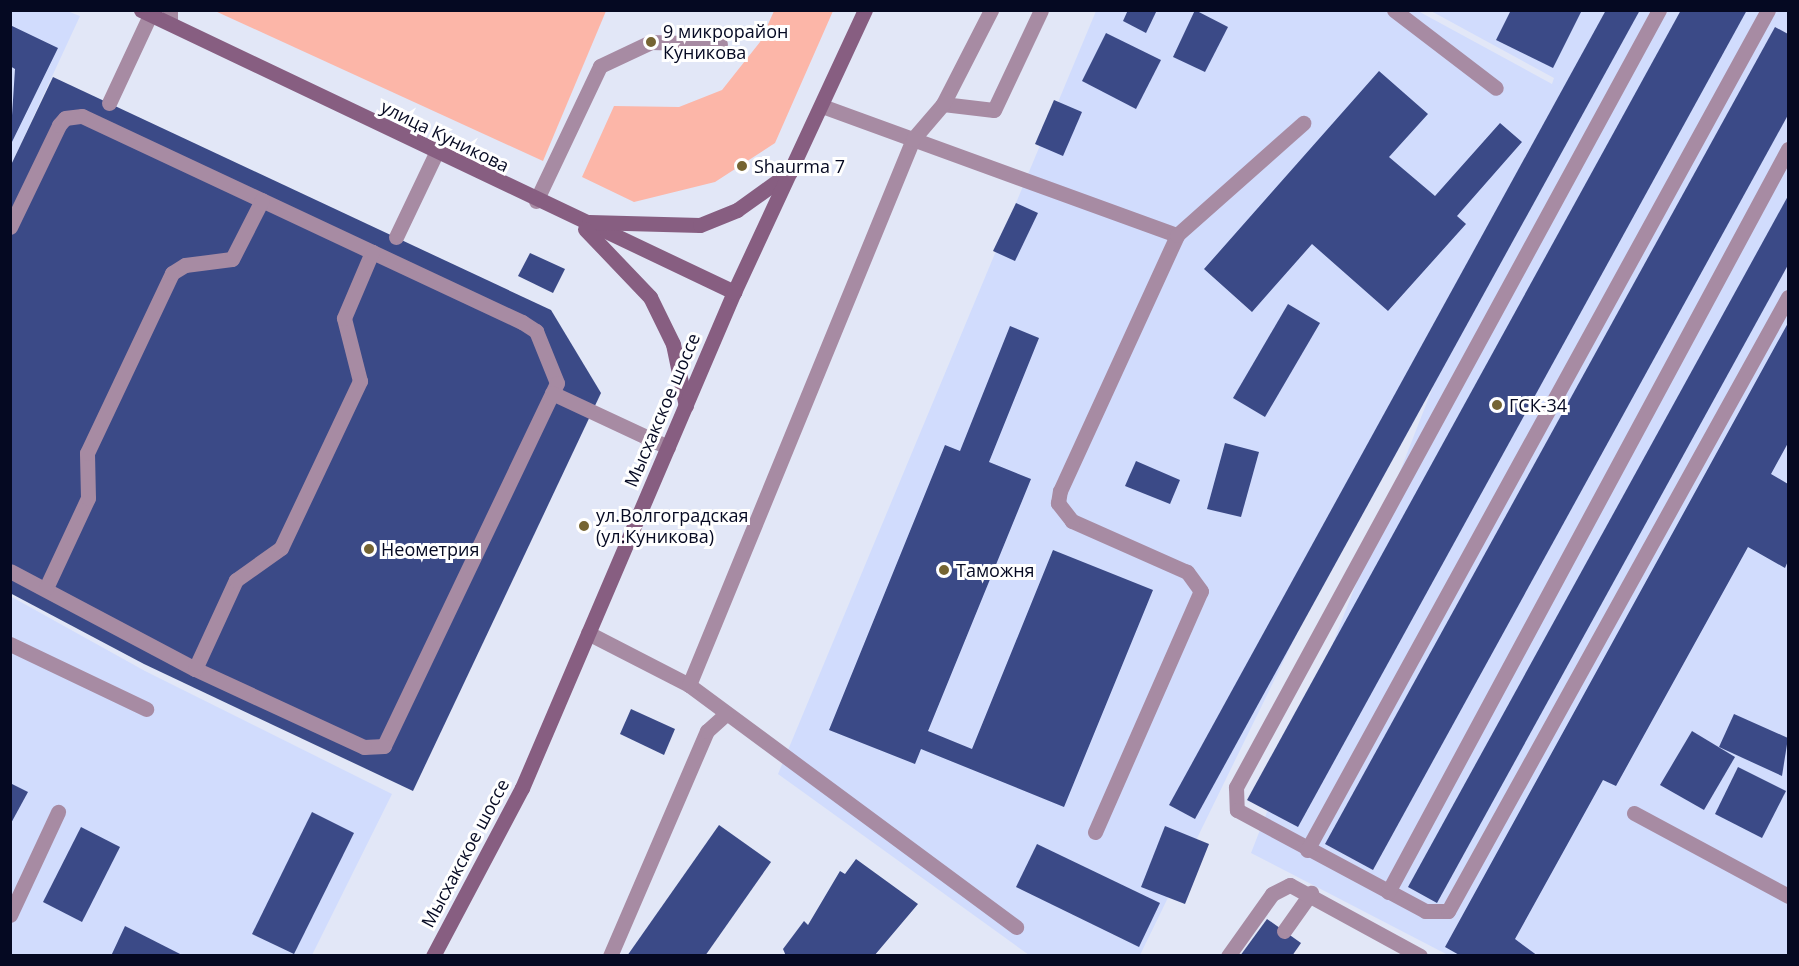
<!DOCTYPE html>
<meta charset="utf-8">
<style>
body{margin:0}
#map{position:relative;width:1799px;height:966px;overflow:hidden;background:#e2e7f7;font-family:"Open Sans",sans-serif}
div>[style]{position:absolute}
.built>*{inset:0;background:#d1dcfd}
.green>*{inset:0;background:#fcb6a8}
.building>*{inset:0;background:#3b4a87}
.lane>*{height:15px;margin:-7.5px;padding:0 7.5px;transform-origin:7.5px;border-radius:7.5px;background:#a78ba3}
.secondary>*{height:15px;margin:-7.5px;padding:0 7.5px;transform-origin:7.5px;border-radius:7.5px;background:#875e81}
.dots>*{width:16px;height:16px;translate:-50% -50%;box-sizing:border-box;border:3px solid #fff;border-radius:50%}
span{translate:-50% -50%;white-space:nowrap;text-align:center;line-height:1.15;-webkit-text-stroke:6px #fff;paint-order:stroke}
.poi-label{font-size:18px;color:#050922}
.left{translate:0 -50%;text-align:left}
.street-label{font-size:18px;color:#050922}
.frame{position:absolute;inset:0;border:12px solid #050922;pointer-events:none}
</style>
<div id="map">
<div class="built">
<div style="clip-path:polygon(11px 11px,67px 11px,80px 16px,11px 165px)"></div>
<div style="clip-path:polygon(1096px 11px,1418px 11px,1552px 84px,1554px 78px,1431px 11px,1788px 11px,1788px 955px,1448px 955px,1251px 853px,1495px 228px,1140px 955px,1029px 955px,778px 774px)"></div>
<div style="clip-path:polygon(10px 596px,145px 671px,392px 794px,312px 955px,11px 955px)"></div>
</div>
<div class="green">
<div style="clip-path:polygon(215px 11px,606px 11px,543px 161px)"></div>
<div style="clip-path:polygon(774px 11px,833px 11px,775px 143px,715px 182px,634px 202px,582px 177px,614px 106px,679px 107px,722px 90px,760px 42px)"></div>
</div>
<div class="building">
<div style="clip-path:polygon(1128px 10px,1157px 10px,1146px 33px,1123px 21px)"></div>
<div style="clip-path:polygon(1195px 10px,1228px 27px,1205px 72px,1173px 57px)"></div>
<div style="clip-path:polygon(1511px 10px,1582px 10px,1553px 68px,1496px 40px)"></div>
<div style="clip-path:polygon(1606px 10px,1640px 10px,1195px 819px,1169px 805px)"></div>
<div style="clip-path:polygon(1681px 10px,1747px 10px,1298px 827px,1247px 800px)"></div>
<div style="clip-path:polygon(10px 25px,58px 48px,10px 146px,15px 69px,10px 66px)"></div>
<div style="clip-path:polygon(1775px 27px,1788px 34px,1788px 115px,1373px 870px,1325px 844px)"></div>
<div style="clip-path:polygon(1106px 33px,1161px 60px,1136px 109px,1082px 81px)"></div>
<div style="clip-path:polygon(1379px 71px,1428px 114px,1389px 157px,1435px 196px,1500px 123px,1522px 142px,1457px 216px,1466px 224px,1388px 311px,1312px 244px,1252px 312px,1204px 269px)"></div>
<div style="clip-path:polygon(53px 77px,551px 310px,601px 393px,413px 791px,144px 664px,10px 593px,10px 167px)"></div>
<div style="clip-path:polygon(1054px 100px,1082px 112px,1063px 156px,1035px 144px)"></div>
<div style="clip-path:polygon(1788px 196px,1788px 265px,1437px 903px,1408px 887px)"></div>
<div style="clip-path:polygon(1016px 203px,1038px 213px,1015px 261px,993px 251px)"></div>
<div style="clip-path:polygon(530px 253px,565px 269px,553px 293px,518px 276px)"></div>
<div style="clip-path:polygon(1288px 304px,1320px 323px,1265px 417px,1233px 398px)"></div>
<div style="clip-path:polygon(1788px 323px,1788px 443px,1771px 474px,1788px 484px,1788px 561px,1785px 568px,1748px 547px,1616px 786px,1603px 780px,1515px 939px,1538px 956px,1461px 956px,1445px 947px)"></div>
<div style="clip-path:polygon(1010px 326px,1039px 338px,989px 462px,1031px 479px,928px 731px,972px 749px,1053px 550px,1153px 590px,1064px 807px,921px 749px,915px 764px,829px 730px,945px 445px,960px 451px)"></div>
<div style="clip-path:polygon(1225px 443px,1259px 452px,1241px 517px,1207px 509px)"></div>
<div style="clip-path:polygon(1136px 461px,1180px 480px,1170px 504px,1125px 486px)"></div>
<div style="clip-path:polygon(631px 709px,675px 729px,664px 755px,620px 734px)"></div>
<div style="clip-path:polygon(1734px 714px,1788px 738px,1782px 776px,1719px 747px)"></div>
<div style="clip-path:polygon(1692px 731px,1735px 757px,1704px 810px,1660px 785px)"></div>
<div style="clip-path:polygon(1738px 767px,1786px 791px,1762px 838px,1715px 814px)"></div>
<div style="clip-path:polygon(10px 783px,28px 792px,10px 825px)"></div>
<div style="clip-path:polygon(312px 812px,354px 833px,294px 954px,252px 934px)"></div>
<div style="clip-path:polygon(719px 825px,771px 862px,705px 956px,627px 956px)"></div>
<div style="clip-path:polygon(1165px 826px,1209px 844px,1185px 904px,1141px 887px)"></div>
<div style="clip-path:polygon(81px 827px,120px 847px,82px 922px,43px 902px)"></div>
<div style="clip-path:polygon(1037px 844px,1160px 903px,1139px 947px,1016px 887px)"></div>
<div style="clip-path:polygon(856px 859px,918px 904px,874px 956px,786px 956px,783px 949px,804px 921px,808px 925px,840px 871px,845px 874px)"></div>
<div style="clip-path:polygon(1267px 919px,1301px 943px,1292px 956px,1240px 956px)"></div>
<div style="clip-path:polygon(125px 926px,184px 956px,111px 956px)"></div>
</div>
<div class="lane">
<div style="left:1394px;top:10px;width:128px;rotate:37.4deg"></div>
<div style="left:1659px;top:10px;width:885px;rotate:118.56deg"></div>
<div style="left:1236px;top:787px;width:23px;rotate:88deg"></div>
<div style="left:1237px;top:810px;width:213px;rotate:28.2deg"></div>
<div style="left:1425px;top:911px;width:23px"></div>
<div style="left:1448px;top:911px;width:702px;rotate:-61.02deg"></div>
<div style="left:170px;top:23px;width:13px;rotate:-90deg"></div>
<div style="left:109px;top:103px;width:97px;rotate:-65deg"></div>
<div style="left:943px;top:104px;width:51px;rotate:6.7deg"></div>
<div style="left:994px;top:110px;width:110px;rotate:-64.8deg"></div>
<div style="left:822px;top:106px;width:378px;rotate:20deg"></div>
<div style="left:536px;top:201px;width:149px;rotate:-64.6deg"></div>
<div style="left:600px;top:66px;width:56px;rotate:-25.2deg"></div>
<div style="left:651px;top:42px;width:69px;rotate:1.7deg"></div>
<div style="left:10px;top:227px;width:113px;rotate:-64.3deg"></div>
<div style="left:59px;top:125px;width:9px;rotate:-49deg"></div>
<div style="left:65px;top:118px;width:17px;rotate:-7deg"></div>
<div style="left:82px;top:116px;width:486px;rotate:25.1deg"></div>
<div style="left:522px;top:322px;width:17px;rotate:33deg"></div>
<div style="left:536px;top:331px;width:56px;rotate:68deg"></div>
<div style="left:557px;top:383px;width:402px;rotate:115.5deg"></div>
<div style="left:384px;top:746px;width:20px;rotate:177deg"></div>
<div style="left:364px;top:747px;width:186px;rotate:-155.2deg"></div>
<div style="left:195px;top:669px;width:209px;rotate:-152.1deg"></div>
<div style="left:396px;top:237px;width:93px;rotate:-64.5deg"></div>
<div style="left:552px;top:393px;width:128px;rotate:25deg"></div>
<div style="left:46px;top:588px;width:99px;rotate:-65deg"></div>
<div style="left:88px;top:498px;width:45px;rotate:-91.3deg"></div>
<div style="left:87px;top:453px;width:199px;rotate:-64.7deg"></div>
<div style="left:172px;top:273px;width:15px;rotate:-32deg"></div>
<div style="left:185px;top:265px;width:47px;rotate:-7.3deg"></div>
<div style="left:232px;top:259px;width:66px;rotate:-63deg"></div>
<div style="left:588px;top:633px;width:114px;rotate:27.2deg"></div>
<div style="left:689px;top:685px;width:407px;rotate:36.5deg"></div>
<div style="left:10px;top:644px;width:151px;rotate:25.5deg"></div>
<div style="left:195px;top:669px;width:98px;rotate:-65.3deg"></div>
<div style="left:236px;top:580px;width:55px;rotate:-35.4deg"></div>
<div style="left:281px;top:548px;width:185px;rotate:-64.7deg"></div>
<div style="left:360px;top:381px;width:65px;rotate:-104.3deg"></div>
<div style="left:344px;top:318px;width:72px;rotate:-67deg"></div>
<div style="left:689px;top:685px;width:590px;rotate:-67.69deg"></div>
<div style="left:913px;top:139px;width:46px;rotate:-49.4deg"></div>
<div style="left:943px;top:104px;width:106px;rotate:-62.9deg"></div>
<div style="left:1634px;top:813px;width:175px;rotate:28.3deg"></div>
<div style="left:1095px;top:832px;width:263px;rotate:-66.3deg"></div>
<div style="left:1201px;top:591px;width:24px;rotate:-126deg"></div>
<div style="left:1187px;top:572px;width:126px;rotate:-156.1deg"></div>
<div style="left:1072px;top:521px;width:23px;rotate:-128deg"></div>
<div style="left:1058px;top:503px;width:12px;rotate:-81deg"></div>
<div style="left:1060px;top:491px;width:281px;rotate:-65.4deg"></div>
<div style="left:1177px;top:235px;width:169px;rotate:-41.6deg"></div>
<div style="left:1307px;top:850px;width:958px;rotate:-61.24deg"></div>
<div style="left:1388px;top:892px;width:844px;rotate:-61.7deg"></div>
<div style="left:10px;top:915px;width:114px;rotate:-65deg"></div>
<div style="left:1284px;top:931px;width:47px;rotate:-54.6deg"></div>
<div style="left:610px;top:956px;width:245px;rotate:-66.7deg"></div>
<div style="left:707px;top:731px;width:25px;rotate:-42deg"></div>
<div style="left:1228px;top:956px;width:76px;rotate:-54.6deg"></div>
<div style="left:1272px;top:894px;width:20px;rotate:-27deg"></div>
<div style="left:1290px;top:885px;width:148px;rotate:28.6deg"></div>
</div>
<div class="secondary">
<div style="left:141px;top:10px;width:657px;rotate:25.43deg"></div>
<div style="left:589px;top:222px;width:111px;rotate:1.5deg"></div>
<div style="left:700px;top:225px;width:40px;rotate:-22deg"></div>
<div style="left:737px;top:210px;width:65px;rotate:-35.6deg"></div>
<div style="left:585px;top:229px;width:94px;rotate:46.3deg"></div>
<div style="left:650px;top:297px;width:52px;rotate:63.9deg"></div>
<div style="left:673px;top:344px;width:63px;rotate:78.2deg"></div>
<div style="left:433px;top:956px;width:190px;rotate:-62.1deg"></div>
<div style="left:522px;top:788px;width:539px;rotate:-66.86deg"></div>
<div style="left:734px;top:292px;width:311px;rotate:-65.1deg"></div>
</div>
<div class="dots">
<div style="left:651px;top:42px;background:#756432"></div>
<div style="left:742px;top:166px;background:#756432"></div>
<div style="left:1497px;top:405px;background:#756432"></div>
<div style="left:584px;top:526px;background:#756432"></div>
<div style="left:369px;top:549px;background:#756432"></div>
<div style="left:944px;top:570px;background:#756432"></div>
</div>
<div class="poi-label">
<span class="left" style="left:663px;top:42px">9 микрорайон<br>Куникова</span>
<span class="left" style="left:754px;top:166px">Shaurma 7</span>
<span class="left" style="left:1509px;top:405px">ГСК-34</span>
<span class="left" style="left:596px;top:526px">ул.Волгоградская<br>(ул.Куникова)</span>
<span class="left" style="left:381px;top:549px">Неометрия</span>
<span class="left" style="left:956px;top:570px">Таможня</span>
</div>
<div class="street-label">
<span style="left:445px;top:136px;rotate:26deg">улица Куникова</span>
<span style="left:662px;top:410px;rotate:-67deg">Мысхакское шоссе</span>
<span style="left:465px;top:853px;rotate:-62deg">Мысхакское шоссе</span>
</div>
<div class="frame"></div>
</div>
